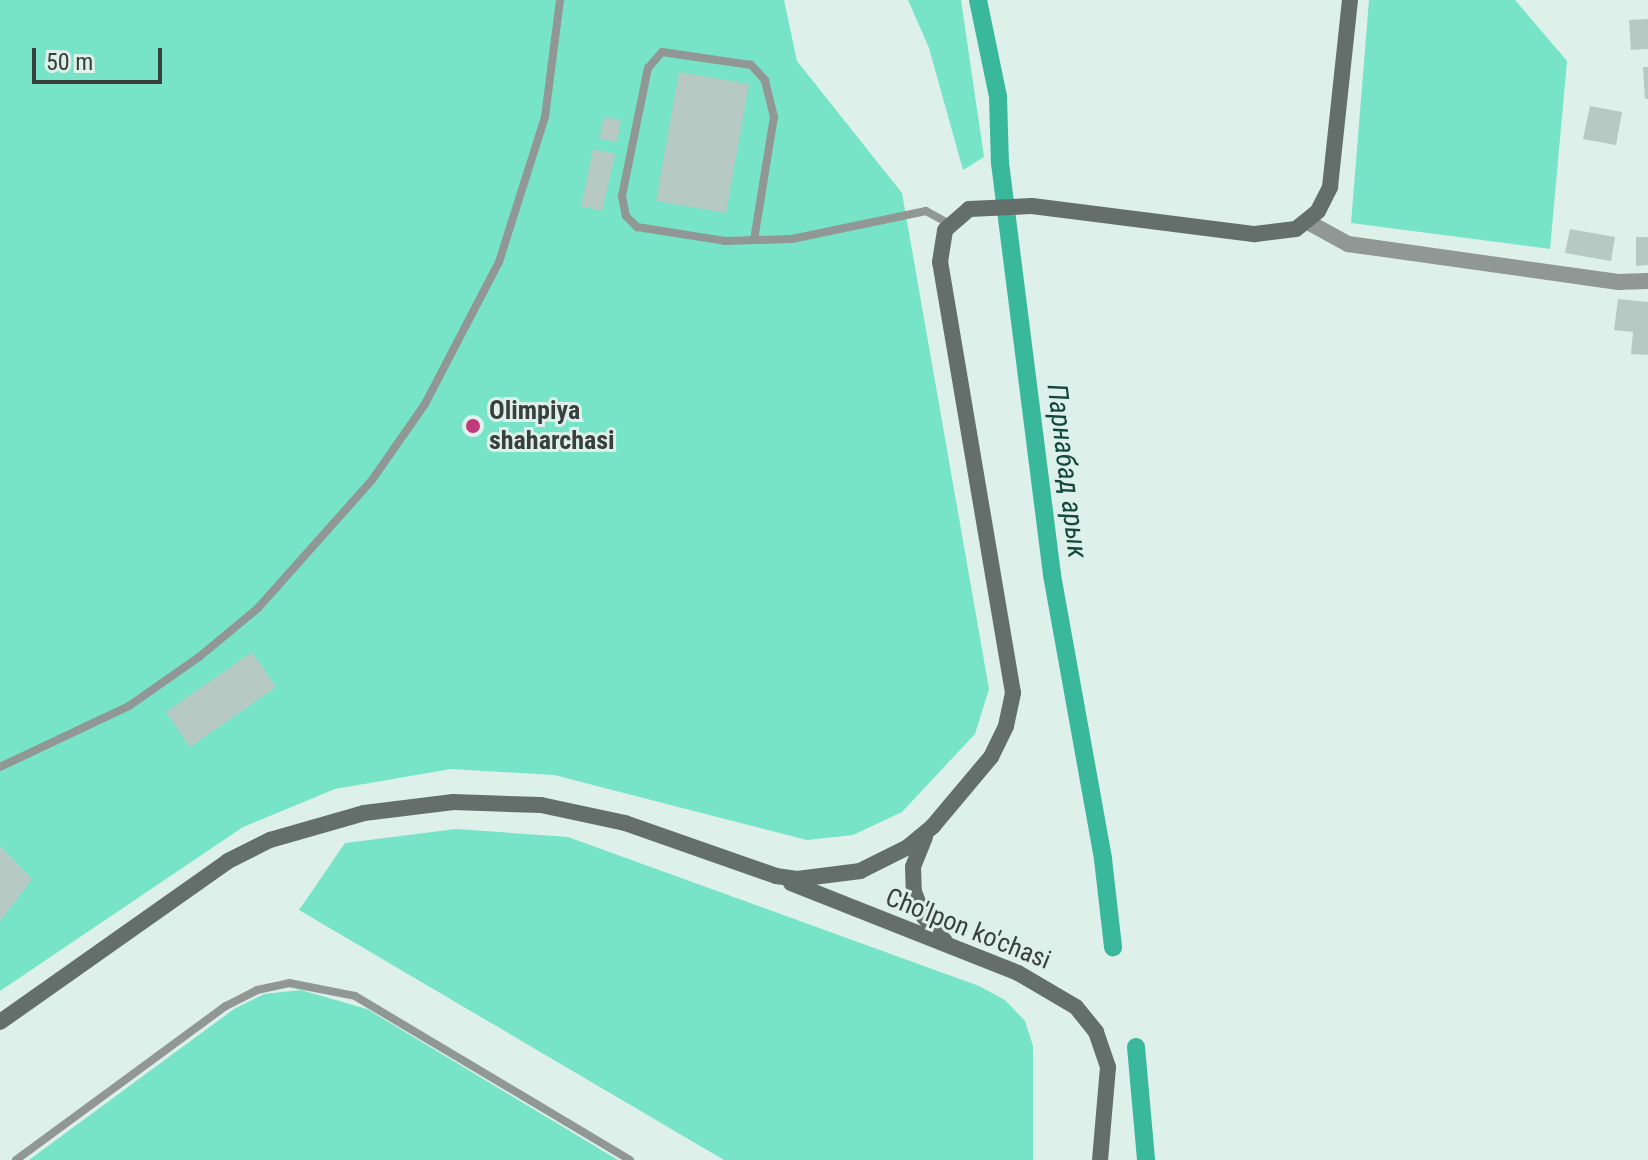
<!DOCTYPE html>
<meta charset="utf-8">
<style>
body{margin:0}
#map{position:relative;width:1648px;height:1160px;overflow:hidden;background:#ddf0ea;font-family:"Roboto Condensed",sans-serif}
div>[style]{position:absolute}
.green>*{inset:0;background:#77e4c7}
.canal>*{height:18px;margin:-9px;padding:0 9px;transform-origin:9px;border-radius:9px;background:#39b89b}
.building>*{inset:0;background:#b7c9c3}
.lane>*{height:8px;margin:-4px;padding:0 4px;transform-origin:4px;border-radius:4px;background:#909794}
.street>*{height:16px;margin:-8px;padding:0 8px;transform-origin:8px;border-radius:8px;background:#909794}
.secondary>*{height:16px;margin:-8px;padding:0 8px;transform-origin:8px;border-radius:8px;background:#646f6c}
.dots>*{width:22px;height:22px;translate:-50% -50%;box-sizing:border-box;border:4px solid #ddf0ea;border-radius:50%}
span{translate:-50% -50%;white-space:nowrap;text-align:center;line-height:1.15;-webkit-text-stroke:6px #ddf0ea;paint-order:stroke}
.poi-label{font-size:26px;color:#383f3d;font-weight:700}
.left{translate:0 -50%;text-align:left}
.street-label{font-size:26px;color:#383f3d}
.water-label{font-size:28px;color:#12473b;font-style:italic}
.scale{position:absolute;left:32px;top:48px;width:130px;height:36px;box-sizing:border-box;border:4px solid #383f3d;border-top:0;padding-left:10px;font-size:24px;line-height:28px;white-space:nowrap;color:#383f3d;-webkit-text-stroke:6px #ddf0ea;paint-order:stroke}
</style>
<div id="map">
<div class="green">
<div style="clip-path:polygon(0 0,784px 0,797px 61px,902px 193px,989px 689px,975px 734px,902px 812px,853px 835px,807px 840px,554px 775px,451px 769px,335px 789px,243px 827px,0 991px)"></div>
<div style="clip-path:polygon(908px 0,961px 0,984px 157px,963px 170px,929px 48px)"></div>
<div style="clip-path:polygon(1369px 0,1515px 0,1567px 61px,1550px 249px,1351px 223px)"></div>
<div style="clip-path:polygon(456px 829px,568px 837px,979px 986px,1005px 1000px,1025px 1021px,1033px 1046px,1033px 1160px,724px 1160px,299px 910px,345px 843px)"></div>
<div style="clip-path:polygon(301px 990px,367px 1009px,618px 1160px,29px 1160px,234px 1009px,264px 994px)"></div>
</div>
<div class="canal">
<div style="left:978px;top:0;width:99px;rotate:78.3deg"></div>
<div style="left:998px;top:97px;width:66px;rotate:88.3deg"></div>
<div style="left:1000px;top:163px;width:415px;rotate:82.8deg"></div>
<div style="left:1052px;top:575px;width:289px;rotate:79.8deg"></div>
<div style="left:1103px;top:859px;width:89px;rotate:83.5deg"></div>
<div style="left:1136px;top:1047px;width:113px;rotate:84.9deg"></div>
</div>
<div class="building">
<div style="clip-path:polygon(1648px 19px,1648px 49px,1631px 50px,1629px 20px)"></div>
<div style="clip-path:polygon(1643px 67px,1648px 67px,1648px 99px,1645px 99px)"></div>
<div style="clip-path:polygon(679px 72px,749px 84px,726px 213px,656px 201px)"></div>
<div style="clip-path:polygon(1590px 106px,1622px 112px,1616px 145px,1583px 139px)"></div>
<div style="clip-path:polygon(604px 117px,621px 120px,617px 142px,599px 138px)"></div>
<div style="clip-path:polygon(593px 149px,615px 154px,602px 211px,581px 206px)"></div>
<div style="clip-path:polygon(1570px 229px,1615px 237px,1611px 261px,1565px 253px)"></div>
<div style="clip-path:polygon(1636px 237px,1648px 237px,1648px 265px,1636px 266px)"></div>
<div style="clip-path:polygon(1618px 299px,1648px 302px,1648px 355px,1631px 354px,1633px 332px,1614px 330px)"></div>
<div style="clip-path:polygon(252px 652px,276px 687px,190px 747px,166px 712px)"></div>
<div style="clip-path:polygon(0 846px,32px 879px,0 921px)"></div>
</div>
<div class="lane">
<div style="left:754px;top:240px;width:125px;rotate:-80.8deg"></div>
<div style="left:774px;top:117px;width:38px;rotate:-104deg"></div>
<div style="left:765px;top:80px;width:21px;rotate:-133deg"></div>
<div style="left:751px;top:65px;width:90px;rotate:-171.7deg"></div>
<div style="left:662px;top:52px;width:21px;rotate:131deg"></div>
<div style="left:648px;top:68px;width:131px;rotate:101.5deg"></div>
<div style="left:622px;top:196px;width:20px;rotate:79deg"></div>
<div style="left:626px;top:216px;width:16px;rotate:45deg"></div>
<div style="left:637px;top:227px;width:89px;rotate:9deg"></div>
<div style="left:725px;top:241px;width:67px;rotate:-1.7deg"></div>
<div style="left:792px;top:239px;width:137px;rotate:-11.8deg"></div>
<div style="left:926px;top:211px;width:26px;rotate:29deg"></div>
<div style="left:0;top:767px;width:143px;rotate:-25.3deg"></div>
<div style="left:129px;top:706px;width:85px;rotate:-35deg"></div>
<div style="left:199px;top:657px;width:77px;rotate:-39.7deg"></div>
<div style="left:258px;top:608px;width:171px;rotate:-48.3deg"></div>
<div style="left:372px;top:480px;width:93px;rotate:-55.1deg"></div>
<div style="left:425px;top:404px;width:160px;rotate:-62.5deg"></div>
<div style="left:499px;top:262px;width:152px;rotate:-72.4deg"></div>
<div style="left:545px;top:117px;width:118px;rotate:-82.7deg"></div>
<div style="left:16px;top:1160px;width:260px;rotate:-36.3deg"></div>
<div style="left:226px;top:1006px;width:35px;rotate:-27deg"></div>
<div style="left:257px;top:990px;width:33px;rotate:-12deg"></div>
<div style="left:289px;top:983px;width:67px;rotate:11.1deg"></div>
<div style="left:355px;top:996px;width:320px;rotate:30.8deg"></div>
</div>
<div class="street">
<div style="left:1308px;top:222px;width:46px;rotate:28.8deg"></div>
<div style="left:1348px;top:244px;width:273px;rotate:8deg"></div>
<div style="left:1618px;top:282px;width:30px;rotate:-2deg"></div>
</div>
<div class="secondary">
<div style="left:925px;top:837px;width:32px;rotate:112deg"></div>
<div style="left:913px;top:867px;width:25px;rotate:88deg"></div>
<div style="left:914px;top:892px;width:27px;rotate:68deg"></div>
<div style="left:924px;top:917px;width:32px;rotate:49deg"></div>
<div style="left:791px;top:883px;width:244px;rotate:21.6deg"></div>
<div style="left:1018px;top:973px;width:67px;rotate:30.4deg"></div>
<div style="left:1076px;top:1007px;width:32px;rotate:51deg"></div>
<div style="left:1096px;top:1032px;width:37px;rotate:71deg"></div>
<div style="left:1108px;top:1067px;width:93px;rotate:94.9deg"></div>
<div style="left:0;top:1022px;width:279px;rotate:-35.2deg"></div>
<div style="left:228px;top:861px;width:47px;rotate:-26.6deg"></div>
<div style="left:270px;top:840px;width:98px;rotate:-16deg"></div>
<div style="left:364px;top:813px;width:90px;rotate:-7deg"></div>
<div style="left:453px;top:802px;width:88px;rotate:2deg"></div>
<div style="left:541px;top:805px;width:86px;rotate:12.1deg"></div>
<div style="left:625px;top:823px;width:160px;rotate:19.3deg"></div>
<div style="left:776px;top:876px;width:21px;rotate:8deg"></div>
<div style="left:797px;top:879px;width:64px;rotate:-7.2deg"></div>
<div style="left:860px;top:871px;width:54px;rotate:-26.6deg"></div>
<div style="left:908px;top:847px;width:33px;rotate:-40deg"></div>
<div style="left:933px;top:826px;width:90px;rotate:-50deg"></div>
<div style="left:991px;top:757px;width:34px;rotate:-64deg"></div>
<div style="left:1006px;top:726px;width:34px;rotate:-78deg"></div>
<div style="left:1013px;top:693px;width:437px;rotate:-99.6deg"></div>
<div style="left:940px;top:262px;width:32px;rotate:-81deg"></div>
<div style="left:945px;top:230px;width:32px;rotate:-41deg"></div>
<div style="left:969px;top:209px;width:63px;rotate:-2.7deg"></div>
<div style="left:1032px;top:206px;width:225px;rotate:7.2deg"></div>
<div style="left:1255px;top:234px;width:41px;rotate:-7deg"></div>
<div style="left:1296px;top:229px;width:28px;rotate:-39deg"></div>
<div style="left:1318px;top:211px;width:27px;rotate:-63deg"></div>
<div style="left:1330px;top:187px;width:188px;rotate:-83.9deg"></div>
</div>
<div class="dots">
<div style="left:473px;top:426px;background:#c03a7d"></div>
</div>
<div class="poi-label">
<span class="left" style="left:489px;top:426px">Olimpiya<br>shaharchasi</span>
</div>
<div class="street-label">
<span style="left:968px;top:929px;rotate:22deg">Cho'lpon ko'chasi</span>
</div>
<div class="water-label">
<span style="left:1067px;top:471px;rotate:83deg">Парнабад арык</span>
</div>
<div class="scale">50 m</div>
</div>
